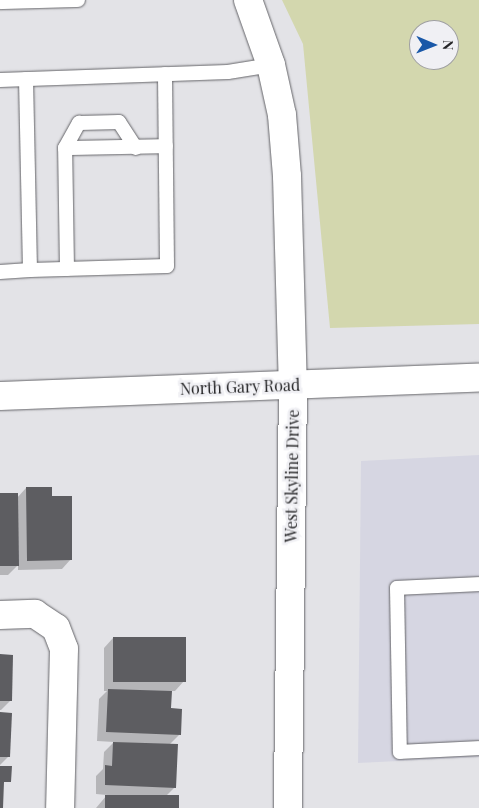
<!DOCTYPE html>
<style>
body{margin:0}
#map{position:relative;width:479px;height:808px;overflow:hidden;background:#e3e3e7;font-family:"Playfair Display",serif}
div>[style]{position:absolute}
.built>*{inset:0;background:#d6d6e2}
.green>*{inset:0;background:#d3d7ae}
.shadow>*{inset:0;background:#0003}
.building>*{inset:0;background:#5d5d61}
.roads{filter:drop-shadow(0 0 1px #656569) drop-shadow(0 0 1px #656569)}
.lane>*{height:14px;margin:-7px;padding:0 7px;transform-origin:7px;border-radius:7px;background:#fff}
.street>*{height:28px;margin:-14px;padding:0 14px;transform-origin:14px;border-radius:14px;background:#fff}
.secondary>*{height:28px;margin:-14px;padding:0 14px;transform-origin:14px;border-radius:14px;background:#fff}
span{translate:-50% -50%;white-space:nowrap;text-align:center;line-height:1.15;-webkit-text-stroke:5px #f0f0f4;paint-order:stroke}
.street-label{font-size:16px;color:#252527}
.north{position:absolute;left:409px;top:20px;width:50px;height:50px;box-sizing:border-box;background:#f0f0f4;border:1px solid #9f9fa2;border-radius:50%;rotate:91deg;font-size:14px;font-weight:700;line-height:20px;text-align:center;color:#252527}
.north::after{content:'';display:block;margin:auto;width:18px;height:22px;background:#1a58a8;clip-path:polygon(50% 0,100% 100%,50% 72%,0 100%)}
</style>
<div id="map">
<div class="built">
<div style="clip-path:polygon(479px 455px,479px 757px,358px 763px,361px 461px)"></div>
</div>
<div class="green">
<div style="clip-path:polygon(evenodd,282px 0,479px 0,479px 324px,330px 328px,303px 44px,282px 0,419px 30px,449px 30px,449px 60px,419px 60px,419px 30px)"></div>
</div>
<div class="shadow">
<div style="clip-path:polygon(26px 488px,50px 498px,71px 559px,62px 569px,18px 570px,18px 565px,8px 575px,0 575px,0 494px,17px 498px)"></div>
<div style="clip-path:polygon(113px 638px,184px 681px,175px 691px,170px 691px,170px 709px,180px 734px,169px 745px,175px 787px,166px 796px,177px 808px,96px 808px,107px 795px,96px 794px,96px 776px,103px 769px,104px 752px,114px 742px,97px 741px,99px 699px,107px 691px,104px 691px,104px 648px)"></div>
<div style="clip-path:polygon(0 656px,10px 701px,1px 710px,0 710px)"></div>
<div style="clip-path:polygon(0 714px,9px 756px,0 765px)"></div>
</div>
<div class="building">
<div style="clip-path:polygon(26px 487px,52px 487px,52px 496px,72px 496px,72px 560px,27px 561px)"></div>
<div style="clip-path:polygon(0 493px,18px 493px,19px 566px,0 566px)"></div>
<div style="clip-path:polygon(113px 637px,186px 637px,186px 682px,113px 682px)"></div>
<div style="clip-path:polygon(0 654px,13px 655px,12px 701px,0 701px)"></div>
<div style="clip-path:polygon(108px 689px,172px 691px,171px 708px,182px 709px,181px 735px,106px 732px)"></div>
<div style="clip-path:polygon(0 712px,12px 713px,10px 757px,0 757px)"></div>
<div style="clip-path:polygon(113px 742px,178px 744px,176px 788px,105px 785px,105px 765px,112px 766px)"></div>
<div style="clip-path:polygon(0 766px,12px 766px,11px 782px,4px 782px,3px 808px,0 808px)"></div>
<div style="clip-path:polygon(105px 795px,179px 795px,179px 808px,105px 808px)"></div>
</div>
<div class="roads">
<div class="lane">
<div style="left:0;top:2px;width:78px;rotate:-1.5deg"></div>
<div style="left:26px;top:79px;width:191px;rotate:88.8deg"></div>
<div style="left:30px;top:270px;width:137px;rotate:-1.7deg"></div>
<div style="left:167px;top:266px;width:192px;rotate:-90.6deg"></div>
<div style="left:0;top:80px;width:228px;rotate:-2deg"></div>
<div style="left:228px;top:72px;width:44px;rotate:-9.2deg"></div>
<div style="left:65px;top:148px;width:101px;rotate:-1.1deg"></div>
<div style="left:67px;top:269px;width:121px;rotate:-90.9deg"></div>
<div style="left:65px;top:148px;width:29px;rotate:-61deg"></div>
<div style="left:79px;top:123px;width:40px;rotate:-1.4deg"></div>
<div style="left:119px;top:122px;width:31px;rotate:57deg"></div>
<div style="left:0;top:272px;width:30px;rotate:-4deg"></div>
<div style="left:479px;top:584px;width:82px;rotate:177.2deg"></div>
<div style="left:397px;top:588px;width:164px;rotate:89deg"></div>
<div style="left:400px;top:752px;width:79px;rotate:-2.9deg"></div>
</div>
<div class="street">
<div style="left:0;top:615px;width:35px;rotate:-2deg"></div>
<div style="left:35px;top:614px;width:25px;rotate:34deg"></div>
<div style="left:56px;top:628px;width:22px;rotate:69deg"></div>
<div style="left:64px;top:649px;width:159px;rotate:91.4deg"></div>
</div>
<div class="secondary">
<div style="left:248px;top:0;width:69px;rotate:70.5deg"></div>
<div style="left:271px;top:65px;width:51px;rotate:77.6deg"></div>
<div style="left:282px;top:115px;width:61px;rotate:85.3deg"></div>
<div style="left:287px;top:176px;width:209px;rotate:88.4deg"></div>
<div style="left:293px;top:385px;width:423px;rotate:90.7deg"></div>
<div style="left:0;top:396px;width:479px;rotate:-2.2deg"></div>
</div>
</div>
<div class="street-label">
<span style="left:240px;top:387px;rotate:-2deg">North Gary Road</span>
<span style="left:292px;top:476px;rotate:-89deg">West Skyline Drive</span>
</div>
<div class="north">N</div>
</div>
